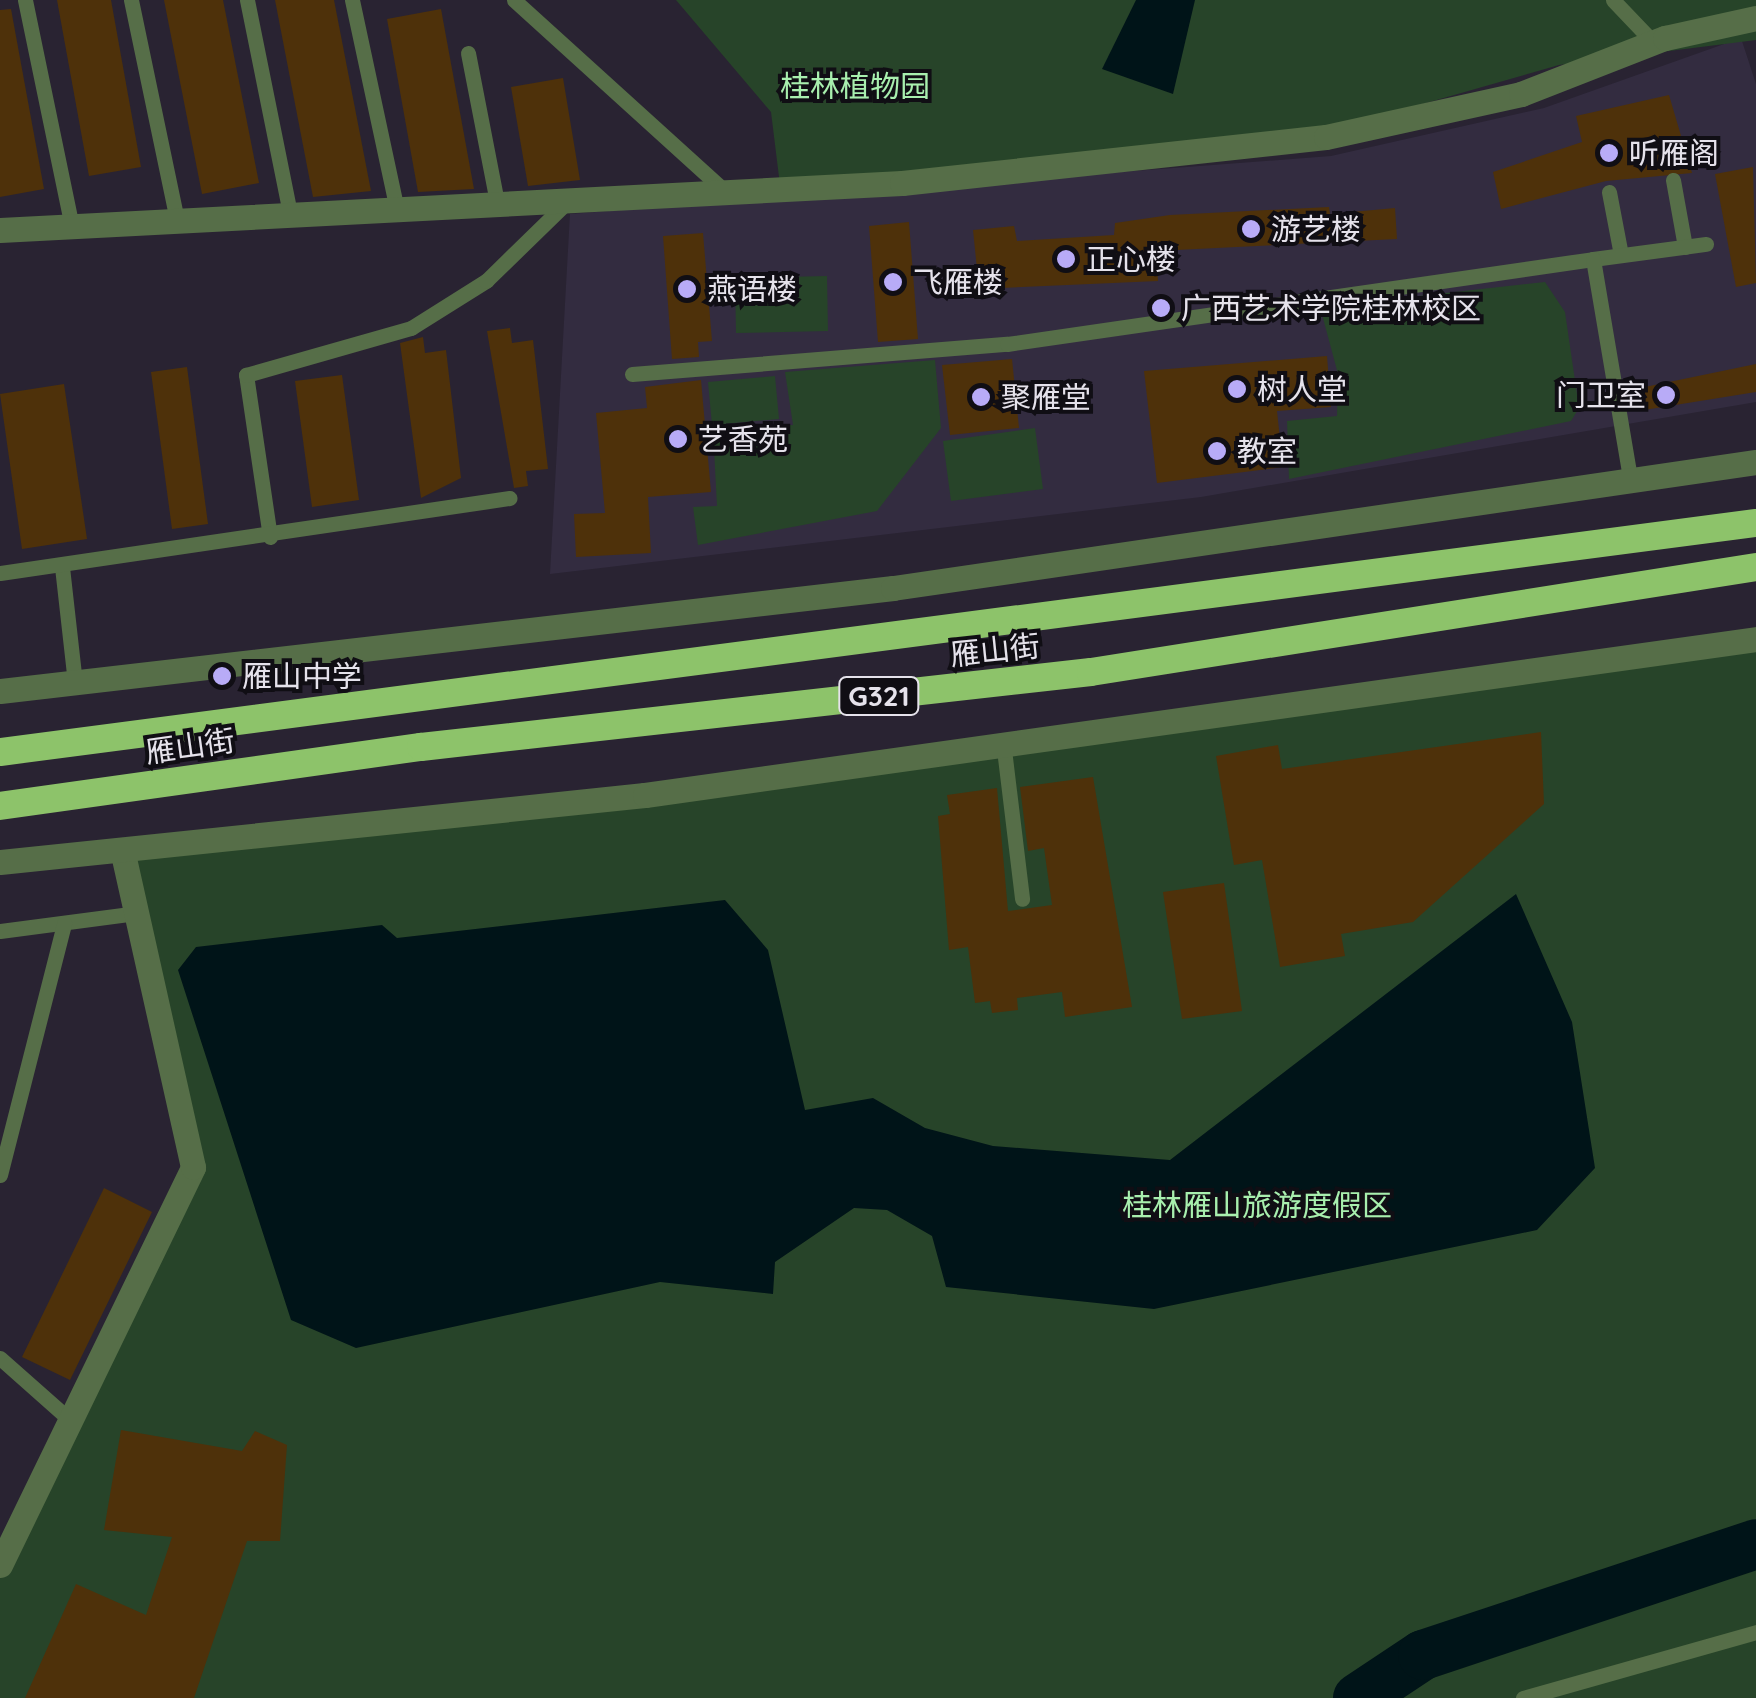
<!DOCTYPE html>
<meta charset="utf-8">
<style>
body{margin:0}
#map{position:relative;width:1756px;height:1698px;overflow:hidden;background:#292332;font-family:Quicksand,"Noto Sans SC",sans-serif}
div>[style]{position:absolute}
.built>*{inset:0;background:#332c40}
.green>*{inset:0;background:#274429}
.water>*{inset:0;background:#001418}
.river>*{height:50px;margin:-25px;padding:0 25px;transform-origin:25px;border-radius:25px;background:#001418}
.building>*{inset:0;background:#4e310a}
.service>*{height:15px;margin:-7.5px;padding:0 7.5px;transform-origin:7.5px;border-radius:7.5px;background:#566e48}
.minor>*{height:25px;margin:-12.5px;padding:0 12.5px;transform-origin:12.5px;border-radius:12.5px;background:#566e48}
.tertiary>*{height:25px;margin:-12.5px;padding:0 12.5px;transform-origin:12.5px;border-radius:12.5px;background:#566e48}
.trunk>*{height:28px;margin:-14px;padding:0 14px;transform-origin:14px;border-radius:14px;background:#8dc36a}
.dots>*{width:28px;height:28px;translate:-50% -50%;box-sizing:border-box;border:5px solid #100e14;border-radius:50%}
span{translate:-50% -50%;white-space:nowrap;text-align:center;line-height:1.15;-webkit-text-stroke:8px #100e14;paint-order:stroke}
.shield-label span{padding:2px 8px;background:#100e14;border:2px solid;border-radius:8px;-webkit-text-stroke-width:0}
.shield-label{font-size:28px;color:#e5e2eb;font-weight:700}
.park-label{font-size:30px;color:#a8efae}
.poi-label{font-size:30px;color:#e5e2eb}
.left{translate:0 -50%;text-align:left}
.right{translate:-100% -50%;text-align:right}
.street-label{font-size:30px;color:#e5e2eb}
</style>
<div id="map">
<div class="built">
<div style="clip-path:polygon(1741px 38px,1756px 84px,1756px 402px,1201px 497px,550px 574px,570px 214px,1331px 156px,1544px 108px)"></div>
</div>
<div class="green">
<div style="clip-path:polygon(676px 0,1756px 0,1756px 40px,1559px 65px,1349px 125px,780px 185px,771px 112px)"></div>
<div style="clip-path:polygon(827px 276px,828px 331px,736px 333px,735px 278px)"></div>
<div style="clip-path:polygon(1545px 282px,1565px 312px,1579px 408px,1571px 421px,1289px 479px,1287px 421px,1337px 416px,1338px 374px,1320px 307px)"></div>
<div style="clip-path:polygon(935px 360px,941px 428px,877px 511px,698px 545px,693px 507px,717px 506px,713px 430px,793px 425px,785px 372px)"></div>
<div style="clip-path:polygon(775px 376px,779px 419px,712px 425px,708px 382px)"></div>
<div style="clip-path:polygon(1035px 428px,1043px 489px,951px 501px,943px 441px)"></div>
<div style="clip-path:polygon(1756px 639px,1756px 1698px,0 1698px,0 1565px,193px 1167px,123px 853px)"></div>
</div>
<div class="water">
<div style="clip-path:polygon(1136px 0,1195px 0,1173px 94px,1102px 69px)"></div>
<div style="clip-path:polygon(1516px 894px,1572px 1022px,1595px 1168px,1537px 1230px,1154px 1309px,946px 1287px,932px 1236px,887px 1210px,854px 1208px,775px 1262px,773px 1294px,660px 1282px,356px 1348px,291px 1320px,178px 970px,196px 947px,382px 925px,397px 938px,725px 900px,768px 950px,805px 1110px,873px 1098px,925px 1128px,993px 1146px,1170px 1160px)"></div>
</div>
<div class="river">
<div style="left:1358px;top:1698px;width:78px;rotate:-33.5deg"></div>
<div style="left:1423px;top:1655px;width:351px;rotate:-18.4deg"></div>
</div>
<div class="building">
<div style="clip-path:polygon(57px 0,111px 0,141px 167px,89px 176px)"></div>
<div style="clip-path:polygon(164px 0,223px 0,259px 183px,202px 194px)"></div>
<div style="clip-path:polygon(275px 0,334px 0,371px 191px,313px 197px)"></div>
<div style="clip-path:polygon(11px 9px,44px 189px,0 197px,0 10px)"></div>
<div style="clip-path:polygon(441px 9px,474px 189px,418px 192px,387px 19px)"></div>
<div style="clip-path:polygon(563px 78px,580px 180px,528px 186px,511px 87px)"></div>
<div style="clip-path:polygon(1669px 95px,1692px 173px,1606px 181px,1501px 209px,1493px 172px,1582px 142px,1576px 116px)"></div>
<div style="clip-path:polygon(1753px 167px,1756px 283px,1736px 287px,1715px 174px)"></div>
<div style="clip-path:polygon(1329px 207px,1330px 214px,1395px 208px,1397px 239px,1156px 251px,1158px 281px,979px 289px,973px 230px,1014px 226px,1017px 241px,1114px 235px,1115px 223px,1170px 215px)"></div>
<div style="clip-path:polygon(909px 222px,918px 339px,878px 342px,869px 226px)"></div>
<div style="clip-path:polygon(703px 233px,712px 341px,698px 342px,699px 357px,672px 359px,663px 236px)"></div>
<div style="clip-path:polygon(510px 328px,512px 343px,533px 340px,548px 469px,526px 471px,528px 486px,514px 488px,487px 331px)"></div>
<div style="clip-path:polygon(423px 337px,425px 353px,446px 350px,461px 478px,421px 498px,400px 343px)"></div>
<div style="clip-path:polygon(1327px 356px,1331px 407px,1277px 411px,1283px 467px,1157px 483px,1144px 371px)"></div>
<div style="clip-path:polygon(1012px 359px,1019px 428px,950px 435px,942px 365px)"></div>
<div style="clip-path:polygon(1756px 364px,1756px 392px,1644px 410px,1640px 388px)"></div>
<div style="clip-path:polygon(187px 367px,208px 524px,172px 529px,151px 372px)"></div>
<div style="clip-path:polygon(342px 375px,359px 500px,312px 507px,295px 381px)"></div>
<div style="clip-path:polygon(701px 380px,711px 492px,648px 497px,651px 553px,576px 557px,574px 514px,605px 513px,596px 413px,647px 408px,645px 387px)"></div>
<div style="clip-path:polygon(64px 384px,87px 539px,22px 549px,0 394px)"></div>
<div style="clip-path:polygon(1541px 732px,1544px 804px,1413px 922px,1341px 934px,1345px 956px,1280px 967px,1262px 860px,1234px 865px,1216px 756px,1278px 745px,1282px 769px)"></div>
<div style="clip-path:polygon(1093px 777px,1132px 1007px,1065px 1017px,1062px 992px,1017px 998px,1018px 1010px,992px 1013px,990px 1001px,975px 1003px,968px 947px,949px 950px,938px 816px,950px 814px,947px 795px,997px 788px,1008px 911px,1052px 905px,1044px 848px,1028px 851px,1020px 787px)"></div>
<div style="clip-path:polygon(1224px 883px,1242px 1011px,1182px 1019px,1163px 892px)"></div>
<div style="clip-path:polygon(104px 1188px,152px 1212px,70px 1380px,22px 1357px)"></div>
<div style="clip-path:polygon(121px 1430px,242px 1451px,255px 1431px,287px 1445px,280px 1541px,247px 1541px,194px 1698px,25px 1698px,76px 1584px,146px 1615px,172px 1537px,104px 1530px)"></div>
</div>
<div class="service">
<div style="left:25px;top:0;width:231px;rotate:78.3deg"></div>
<div style="left:131px;top:0;width:225px;rotate:78.2deg"></div>
<div style="left:247px;top:0;width:218px;rotate:78.6deg"></div>
<div style="left:352px;top:0;width:215px;rotate:77.9deg"></div>
<div style="left:514px;top:0;width:289px;rotate:42.2deg"></div>
<div style="left:1613px;top:0;width:58px;rotate:46.4deg"></div>
<div style="left:468px;top:53px;width:157px;rotate:79deg"></div>
<div style="left:1673px;top:180px;width:68px;rotate:79.8deg"></div>
<div style="left:1609px;top:192px;width:64px;rotate:79.2deg"></div>
<div style="left:1593px;top:259px;width:114px;rotate:-7.6deg"></div>
<div style="left:632px;top:374px;width:376px;rotate:-4.6deg"></div>
<div style="left:1007px;top:344px;width:592px;rotate:-8.25deg"></div>
<div style="left:1593px;top:259px;width:227px;rotate:80.4deg"></div>
<div style="left:270px;top:537px;width:164px;rotate:-98.4deg"></div>
<div style="left:246px;top:375px;width:172px;rotate:-15.9deg"></div>
<div style="left:411px;top:328px;width:89px;rotate:-32.1deg"></div>
<div style="left:486px;top:281px;width:112px;rotate:-44.3deg"></div>
<div style="left:62px;top:567px;width:116px;rotate:83.6deg"></div>
<div style="left:0;top:573px;width:515px;rotate:-8.37deg"></div>
<div style="left:1003px;top:741px;width:159px;rotate:83.1deg"></div>
<div style="left:0;top:931px;width:137px;rotate:-7.5deg"></div>
<div style="left:0;top:1175px;width:260px;rotate:-75.7deg"></div>
<div style="left:0;top:1358px;width:94px;rotate:41.5deg"></div>
<div style="left:1523px;top:1698px;width:242px;rotate:-15.8deg"></div>
</div>
<div class="minor">
<div style="left:0;top:230px;width:903px;rotate:-2.98deg"></div>
<div style="left:902px;top:183px;width:426px;rotate:-6.2deg"></div>
<div style="left:1326px;top:137px;width:200px;rotate:-12.4deg"></div>
<div style="left:1521px;top:94px;width:155px;rotate:-21.3deg"></div>
<div style="left:1665px;top:38px;width:93px;rotate:-12.4deg"></div>
<div style="left:0;top:1565px;width:442px;rotate:-64.1deg"></div>
<div style="left:193px;top:1167px;width:322px;rotate:-102.6deg"></div>
</div>
<div class="tertiary">
<div style="left:0;top:691px;width:899px;rotate:-6.58deg"></div>
<div style="left:893px;top:588px;width:872px;rotate:-8.31deg"></div>
<div style="left:0;top:862px;width:648px;rotate:-5.93deg"></div>
<div style="left:645px;top:795px;width:1122px;rotate:-7.99deg"></div>
</div>
<div class="trunk">
<div style="left:0;top:752px;width:1771px;rotate:-7.43deg"></div>
<div style="left:0;top:806px;width:425px;rotate:-8deg"></div>
<div style="left:421px;top:747px;width:674px;rotate:-6.39deg"></div>
<div style="left:1091px;top:672px;width:673px;rotate:-8.97deg"></div>
</div>
<div class="dots">
<div style="left:1609px;top:153px;background:#b8abf7"></div>
<div style="left:1251px;top:229px;background:#b8abf7"></div>
<div style="left:1066px;top:259px;background:#b8abf7"></div>
<div style="left:893px;top:282px;background:#b8abf7"></div>
<div style="left:687px;top:289px;background:#b8abf7"></div>
<div style="left:1161px;top:308px;background:#b8abf7"></div>
<div style="left:1237px;top:389px;background:#b8abf7"></div>
<div style="left:1666px;top:395px;background:#b8abf7"></div>
<div style="left:981px;top:397px;background:#b8abf7"></div>
<div style="left:678px;top:439px;background:#b8abf7"></div>
<div style="left:1217px;top:451px;background:#b8abf7"></div>
<div style="left:222px;top:676px;background:#b8abf7"></div>
</div>
<div class="shield-label">
<span style="left:879px;top:696px">G321</span>
</div>
<div class="park-label">
<span style="left:855px;top:86px">桂林植物园</span>
<span style="left:1257px;top:1205px">桂林雁山旅游度假区</span>
</div>
<div class="poi-label">
<span class="left" style="left:1629px;top:153px">听雁阁</span>
<span class="left" style="left:1271px;top:229px">游艺楼</span>
<span class="left" style="left:1086px;top:259px">正心楼</span>
<span class="left" style="left:913px;top:282px">飞雁楼</span>
<span class="left" style="left:707px;top:289px">燕语楼</span>
<span class="left" style="left:1181px;top:308px">广西艺术学院桂林校区</span>
<span class="left" style="left:1257px;top:389px">树人堂</span>
<span class="right" style="left:1646px;top:395px">门卫室</span>
<span class="left" style="left:1001px;top:397px">聚雁堂</span>
<span class="left" style="left:698px;top:439px">艺香苑</span>
<span class="left" style="left:1237px;top:451px">教室</span>
<span class="left" style="left:242px;top:676px">雁山中学</span>
</div>
<div class="street-label">
<span style="left:995px;top:650px;rotate:-6deg">雁山街</span>
<span style="left:190px;top:746px;rotate:-8deg">雁山街</span>
</div>
</div>
